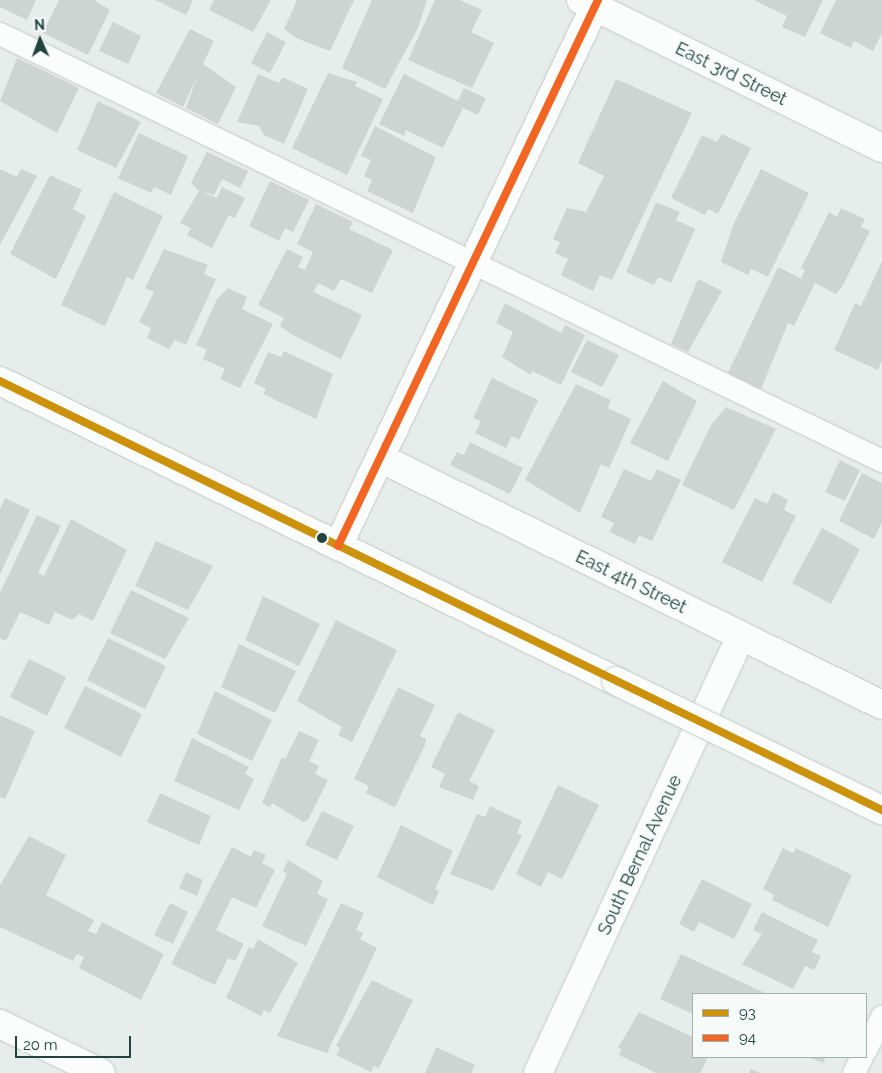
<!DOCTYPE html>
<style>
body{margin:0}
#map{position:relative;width:882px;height:1073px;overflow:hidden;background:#e7edeb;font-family:Raleway,sans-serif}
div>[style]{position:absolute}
.building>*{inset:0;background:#cdd4d2}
.roads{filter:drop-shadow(0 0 1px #c4cac8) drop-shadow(0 0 1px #c4cac8)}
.service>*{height:22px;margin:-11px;padding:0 11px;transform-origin:11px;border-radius:11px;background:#fbfcfc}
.minor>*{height:28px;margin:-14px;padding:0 14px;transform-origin:14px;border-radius:14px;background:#fbfcfc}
.secondary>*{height:28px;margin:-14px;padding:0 14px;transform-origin:14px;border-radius:14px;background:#fbfcfc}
.bridges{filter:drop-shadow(0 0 1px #c2cbc8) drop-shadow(0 0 1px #c2cbc8)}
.secondary-bridge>*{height:28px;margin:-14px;padding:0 14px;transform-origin:14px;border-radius:14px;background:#fbfcfc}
.bus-1>*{height:8px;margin:-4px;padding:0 4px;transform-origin:4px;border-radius:4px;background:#cc920c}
.bus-2>*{height:8px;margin:-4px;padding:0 4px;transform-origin:4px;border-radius:4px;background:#f26522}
.dots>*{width:14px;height:14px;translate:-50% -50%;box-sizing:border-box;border:2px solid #f6fbf9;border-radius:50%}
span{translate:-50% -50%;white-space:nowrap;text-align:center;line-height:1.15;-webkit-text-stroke:5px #f6fbf9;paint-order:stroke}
.street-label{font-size:18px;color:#21443e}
.legend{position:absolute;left:692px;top:993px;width:175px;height:65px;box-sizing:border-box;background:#f6fbf9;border:1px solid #a1b2ae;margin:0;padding:6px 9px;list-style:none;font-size:15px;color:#21443e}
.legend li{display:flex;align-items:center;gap:10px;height:25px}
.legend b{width:25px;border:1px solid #a1b2ae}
.north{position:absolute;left:15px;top:15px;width:50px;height:50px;-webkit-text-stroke:4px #f6fbf9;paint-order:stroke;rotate:358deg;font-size:14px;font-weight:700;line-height:20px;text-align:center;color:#21443e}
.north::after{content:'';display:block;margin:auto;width:18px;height:22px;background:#21443e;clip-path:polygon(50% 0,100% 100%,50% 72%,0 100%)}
.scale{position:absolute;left:15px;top:1036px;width:116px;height:22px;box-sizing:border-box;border:2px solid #21443e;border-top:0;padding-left:6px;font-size:15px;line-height:18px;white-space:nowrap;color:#21443e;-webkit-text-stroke:4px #f6fbf9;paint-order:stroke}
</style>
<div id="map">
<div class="building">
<div style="clip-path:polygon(0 0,36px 0,27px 20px,0 7px)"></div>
<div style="clip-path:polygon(59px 0,94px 0,110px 10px,88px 55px,43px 33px)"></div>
<div style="clip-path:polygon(155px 0,193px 0,186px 15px)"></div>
<div style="clip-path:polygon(214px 0,271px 0,253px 32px,209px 10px)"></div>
<div style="clip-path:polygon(297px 0,354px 0,330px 51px,296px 38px,284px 29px)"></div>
<div style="clip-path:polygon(372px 0,427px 0,418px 28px,385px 89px,342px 68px)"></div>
<div style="clip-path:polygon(435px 0,460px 0,482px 10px,471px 32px,494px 43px,472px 88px,408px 60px)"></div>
<div style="clip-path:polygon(754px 0,823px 0,805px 37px,782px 27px,787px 16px)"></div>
<div style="clip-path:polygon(836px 0,882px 0,882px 33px,873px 51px,854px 41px,851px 48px,820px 33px)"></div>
<div style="clip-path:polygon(113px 22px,141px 36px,128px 64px,99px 51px)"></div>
<div style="clip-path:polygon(190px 29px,214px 41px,203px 64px,236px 87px,218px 124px,186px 108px,197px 77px,183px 107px,156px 93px)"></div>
<div style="clip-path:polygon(267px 32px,286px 42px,270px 73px,251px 63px)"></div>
<div style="clip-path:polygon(17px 58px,79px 88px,57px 133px,0 101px)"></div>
<div style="clip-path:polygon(328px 73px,357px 82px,355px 86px,383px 99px,347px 175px,292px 148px)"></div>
<div style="clip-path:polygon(258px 74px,279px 83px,282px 77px,308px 89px,284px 144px,264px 135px,259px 126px,237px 122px)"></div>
<div style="clip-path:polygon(404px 74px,458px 101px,464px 88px,486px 98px,478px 115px,463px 108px,443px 148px,406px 130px,404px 136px,379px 124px)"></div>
<div style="clip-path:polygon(616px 79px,692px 113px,612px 280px,600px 275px,593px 291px,561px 275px,568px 259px,555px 253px,560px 242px,553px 239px,567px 208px,586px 212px,604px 176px,578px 163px)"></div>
<div style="clip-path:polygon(98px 101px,141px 122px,116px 168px,77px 150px)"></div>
<div style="clip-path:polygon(375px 126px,436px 157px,413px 213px,367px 191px,372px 180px,364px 176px,371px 160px,361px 156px)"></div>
<div style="clip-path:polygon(139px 133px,188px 156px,171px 195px,154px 187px,151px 193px,118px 178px)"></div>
<div style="clip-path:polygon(722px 134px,751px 148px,718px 214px,708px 209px,705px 215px,671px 198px,702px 135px,717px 142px)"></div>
<div style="clip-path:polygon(207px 152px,248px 171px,240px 188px,222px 179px,214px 195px,201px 191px,217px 198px,222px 187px,245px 198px,235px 218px,229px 215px,212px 248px,187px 235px,191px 228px,180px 223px,199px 191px,191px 183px)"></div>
<div style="clip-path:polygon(0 169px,17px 177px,21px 169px,37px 176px,0 245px)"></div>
<div style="clip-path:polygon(761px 169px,809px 193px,768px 277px,751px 269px,748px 275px,721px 262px,734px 223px)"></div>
<div style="clip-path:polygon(50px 175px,82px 190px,73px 209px,86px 216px,56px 279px,10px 254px)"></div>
<div style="clip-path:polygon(270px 181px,309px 200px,293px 232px,285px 228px,279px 241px,249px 226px)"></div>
<div style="clip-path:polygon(114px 192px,163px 216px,133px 280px,127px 277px,105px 326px,61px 305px)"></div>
<div style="clip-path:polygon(656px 202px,680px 212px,676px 220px,695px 229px,671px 283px,658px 277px,654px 285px,626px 272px)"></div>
<div style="clip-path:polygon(316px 204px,353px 222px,349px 229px,393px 250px,372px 293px,341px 279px,334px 291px,318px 283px,314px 292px,362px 315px,341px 359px,291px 334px,280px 326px,284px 318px,258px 305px,287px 249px,303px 257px,298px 267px,305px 270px,313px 252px,297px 244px)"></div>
<div style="clip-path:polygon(841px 208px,865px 219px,861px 227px,870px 231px,842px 287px,836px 294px,815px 283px,794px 326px,788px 323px,761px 389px,728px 373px,778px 267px,806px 281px,801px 278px,805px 270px,801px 268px,829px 212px,837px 217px)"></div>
<div style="clip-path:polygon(164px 249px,208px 265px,204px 274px,216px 279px,186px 345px,175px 340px,169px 349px,147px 338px,151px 328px,139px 322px,154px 292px,145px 288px)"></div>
<div style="clip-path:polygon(882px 261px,882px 360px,878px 370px,834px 350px,855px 303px,861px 306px)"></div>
<div style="clip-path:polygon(698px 279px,722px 291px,688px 352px,671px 344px)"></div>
<div style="clip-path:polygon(228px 288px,247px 297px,242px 309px,273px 324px,240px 388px,220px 379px,225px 369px,203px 359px,207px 350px,196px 345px,217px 299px)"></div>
<div style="clip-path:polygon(505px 303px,561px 333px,565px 325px,585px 335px,561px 385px,532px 371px,531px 375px,502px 357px,513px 332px,496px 323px)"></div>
<div style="clip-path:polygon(587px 340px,619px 355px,602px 387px,571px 372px)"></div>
<div style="clip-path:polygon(284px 351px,333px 374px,316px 419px,263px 394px,266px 389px,254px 383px,268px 352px,281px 357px)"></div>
<div style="clip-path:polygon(492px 378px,538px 400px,519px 440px,512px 436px,506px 448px,475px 433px,481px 421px,473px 418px)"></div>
<div style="clip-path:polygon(663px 381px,697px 401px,668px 461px,630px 443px)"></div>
<div style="clip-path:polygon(576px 384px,611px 400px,608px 408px,631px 419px,609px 468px,601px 464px,580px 513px,525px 480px)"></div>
<div style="clip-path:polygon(726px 407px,776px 429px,734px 510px,682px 485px,711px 425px)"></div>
<div style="clip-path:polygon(470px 442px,523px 468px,510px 494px,450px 465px,457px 452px,464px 455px)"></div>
<div style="clip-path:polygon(840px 460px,860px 470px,845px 501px,825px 492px)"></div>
<div style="clip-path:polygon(624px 469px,651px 481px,657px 469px,681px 480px,652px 541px,639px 535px,635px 544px,610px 532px,614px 523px,601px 517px)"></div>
<div style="clip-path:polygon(862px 473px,882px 483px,882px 522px,874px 539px,839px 521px)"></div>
<div style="clip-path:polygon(773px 492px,788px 500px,784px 510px,796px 516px,762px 582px,722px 562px,755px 498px,767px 504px)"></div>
<div style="clip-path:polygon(5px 498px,30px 510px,0 574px,0 509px)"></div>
<div style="clip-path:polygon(37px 515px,61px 526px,38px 573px,44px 576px,71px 519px,127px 550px,93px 621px,79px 614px,72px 620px,55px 612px,49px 625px,20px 612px,6px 641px,0 638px,0 593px)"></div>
<div style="clip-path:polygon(822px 528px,860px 549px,831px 604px,792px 583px)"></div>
<div style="clip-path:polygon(156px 541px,213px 566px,188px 610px,135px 586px)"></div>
<div style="clip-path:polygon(131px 590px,189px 618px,165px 659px,110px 633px)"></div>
<div style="clip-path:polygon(263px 596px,320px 624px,299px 666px,245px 640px)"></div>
<div style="clip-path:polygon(336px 620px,397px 650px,352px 742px,338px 735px,342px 727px,297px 701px)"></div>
<div style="clip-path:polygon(108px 638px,166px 666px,145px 709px,87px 680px)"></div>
<div style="clip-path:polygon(239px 644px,296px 671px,275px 713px,221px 687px)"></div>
<div style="clip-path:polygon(29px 659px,66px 677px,47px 716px,10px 697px)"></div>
<div style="clip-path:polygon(85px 686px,142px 714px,121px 757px,64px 728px)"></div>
<div style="clip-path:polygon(398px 687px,435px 705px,420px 736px,426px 739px,425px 745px,395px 807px,366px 793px,369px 786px,354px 779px)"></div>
<div style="clip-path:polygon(215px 691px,272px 720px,252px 761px,197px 734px)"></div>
<div style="clip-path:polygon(458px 712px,495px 730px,469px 781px,479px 786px,473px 800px,439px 787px,445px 774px,431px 767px)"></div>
<div style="clip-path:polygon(0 715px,35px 731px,5px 799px,0 797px)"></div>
<div style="clip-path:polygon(299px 731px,319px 740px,309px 761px,319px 766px,315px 774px,328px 780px,308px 820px,303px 822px,272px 803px,270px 807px,262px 803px,282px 757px,285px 759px)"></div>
<div style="clip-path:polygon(192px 738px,249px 767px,245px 774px,254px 779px,239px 810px,174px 781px)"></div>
<div style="clip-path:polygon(558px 785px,599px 805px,562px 879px,548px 872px,541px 887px,516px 874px)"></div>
<div style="clip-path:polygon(160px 793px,211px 816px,199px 845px,147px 822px)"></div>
<div style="clip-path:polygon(490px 806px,522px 821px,517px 833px,522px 836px,493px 891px,450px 874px,477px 814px,485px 817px)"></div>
<div style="clip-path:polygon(322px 811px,354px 826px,337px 860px,305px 845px)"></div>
<div style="clip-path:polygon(401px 825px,453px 851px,435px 889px,439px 891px,433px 905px,377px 877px)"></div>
<div style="clip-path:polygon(29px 836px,66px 855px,46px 895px,94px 920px,88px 931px,96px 934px,102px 922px,164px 954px,141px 1000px,79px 968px,84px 957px,77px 954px,73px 961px,0 927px,0 885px)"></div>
<div style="clip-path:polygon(232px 847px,251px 857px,254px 850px,266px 855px,262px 863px,275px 870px,256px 908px,232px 897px,216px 930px,244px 944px,235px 961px,228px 958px,215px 985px,171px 964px)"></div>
<div style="clip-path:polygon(783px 848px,793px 853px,796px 848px,852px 875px,828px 927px,772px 900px,774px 895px,763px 889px)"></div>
<div style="clip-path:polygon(288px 860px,323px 881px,317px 894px,328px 899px,306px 946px,262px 926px,287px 874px,283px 871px)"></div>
<div style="clip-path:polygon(186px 872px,203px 880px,197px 896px,179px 888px)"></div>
<div style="clip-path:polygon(702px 879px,752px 904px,734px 939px,699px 922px,694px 932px,679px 924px)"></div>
<div style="clip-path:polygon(170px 903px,188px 912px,173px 944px,154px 935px)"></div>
<div style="clip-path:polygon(341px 903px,364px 913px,356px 930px,363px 933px,360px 939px,377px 948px,327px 1053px,277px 1036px)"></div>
<div style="clip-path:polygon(762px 912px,818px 940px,812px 952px,821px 956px,814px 970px,805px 966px,793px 989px,742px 964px,762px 934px,753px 930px)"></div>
<div style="clip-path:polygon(258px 939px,298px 963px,270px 1013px,264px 1010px,261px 1016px,226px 998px,249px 947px,253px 949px)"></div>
<div style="clip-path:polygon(681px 954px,767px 994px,693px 994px,693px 1014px,660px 999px)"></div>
<div style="clip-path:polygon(372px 980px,413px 1000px,379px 1068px,374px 1066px,371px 1072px,336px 1055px,340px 1048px,336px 1046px)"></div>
<div style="clip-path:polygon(639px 1012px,693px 1037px,693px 1057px,708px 1057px,700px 1073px,656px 1073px,619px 1055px,622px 1049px,618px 1048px)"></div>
<div style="clip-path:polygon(436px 1047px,475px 1065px,471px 1073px,425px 1073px)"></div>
<div style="clip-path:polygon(809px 1057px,826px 1057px,823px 1063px)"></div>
<div style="clip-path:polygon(751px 1069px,760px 1073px,749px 1073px)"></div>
</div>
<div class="roads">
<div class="service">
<div style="left:0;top:34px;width:980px;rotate:25.83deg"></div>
<div style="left:866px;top:1050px;width:37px;rotate:-64deg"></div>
<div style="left:854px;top:1073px;width:18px;rotate:-63deg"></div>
</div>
<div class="minor">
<div style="left:581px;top:0;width:335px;rotate:26.2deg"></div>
<div style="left:380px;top:458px;width:559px;rotate:26.2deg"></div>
<div style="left:338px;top:546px;width:605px;rotate:-64.54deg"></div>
<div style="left:0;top:1024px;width:112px;rotate:25.9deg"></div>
<div style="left:538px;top:1073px;width:482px;rotate:-65.1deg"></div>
</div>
<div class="secondary">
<div style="left:0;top:381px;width:685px;rotate:25.97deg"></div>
</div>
</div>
<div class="bridges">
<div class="secondary-bridge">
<div style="left:616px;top:681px;width:296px;rotate:25.9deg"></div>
</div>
</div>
<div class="bus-1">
<div style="left:0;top:381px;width:981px;rotate:25.94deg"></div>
</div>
<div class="bus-2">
<div style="left:338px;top:546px;width:605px;rotate:-64.54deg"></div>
</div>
<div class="dots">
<div style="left:322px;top:538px;background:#21443e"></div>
</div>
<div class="street-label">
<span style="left:731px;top:74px;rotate:26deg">East 3rd Street</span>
<span style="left:631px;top:582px;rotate:26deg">East 4th Street</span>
<span style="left:640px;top:855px;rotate:-65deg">South Bernal Avenue</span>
</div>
<ul class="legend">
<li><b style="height:6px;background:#cc920c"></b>93</li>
<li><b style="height:6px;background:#f26522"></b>94</li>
</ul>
<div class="north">N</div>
<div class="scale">20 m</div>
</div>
